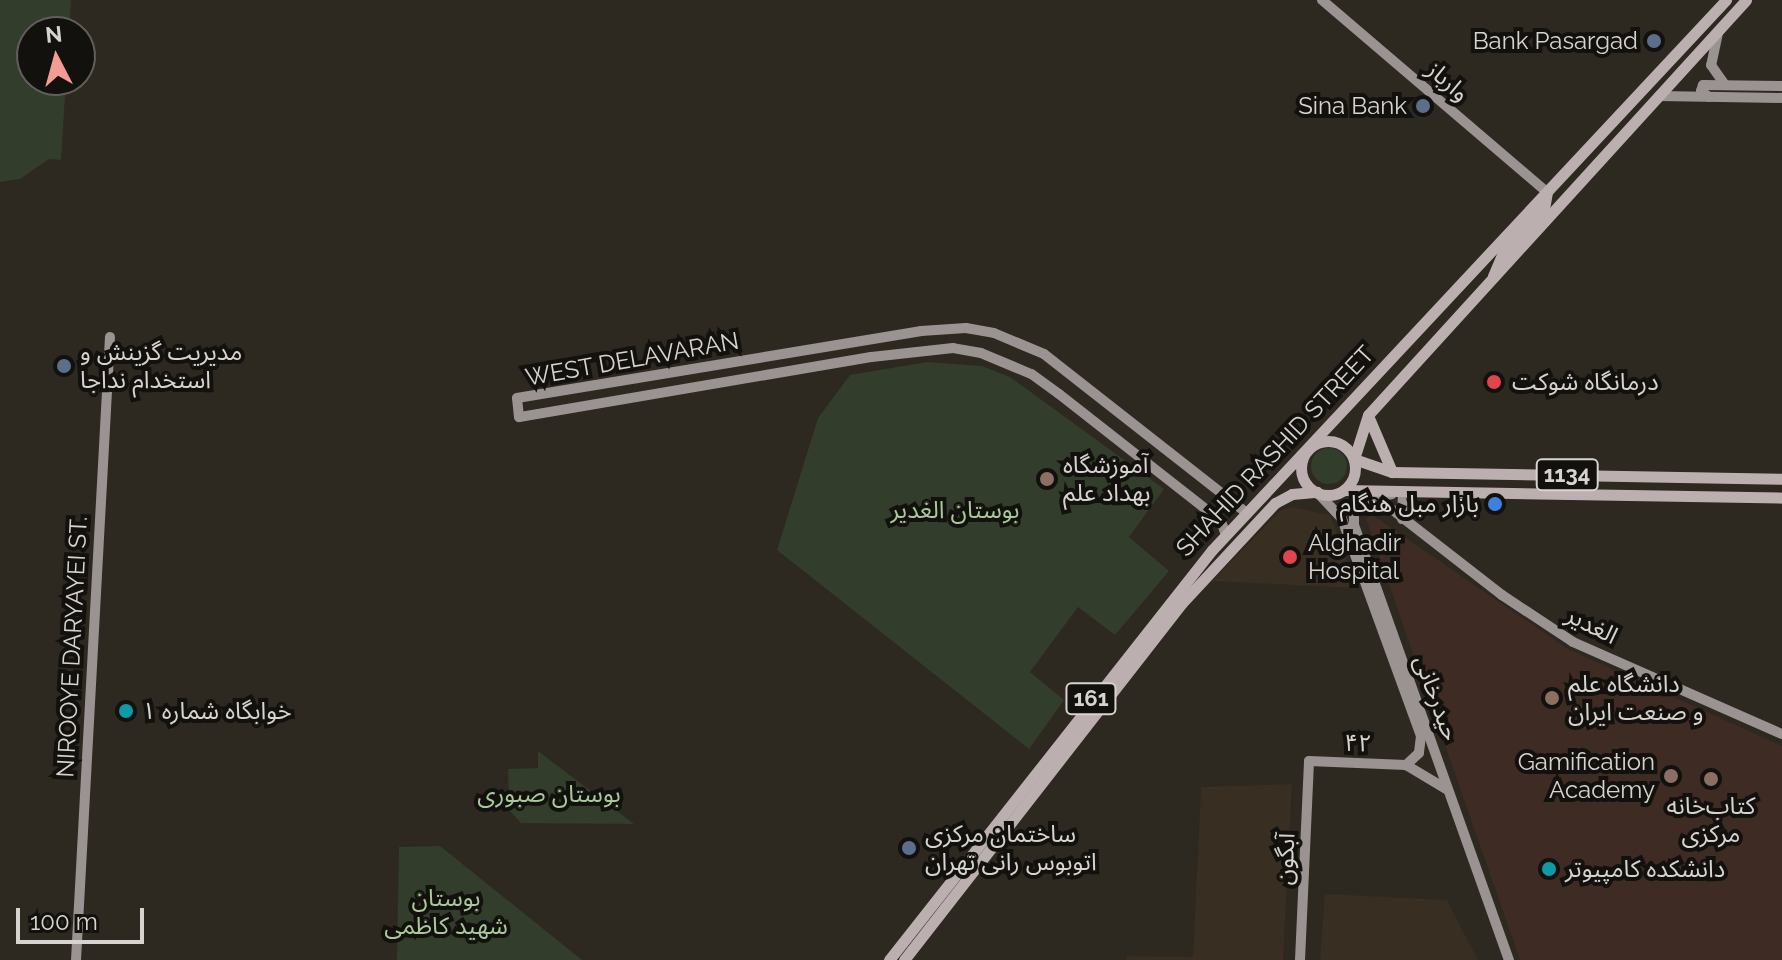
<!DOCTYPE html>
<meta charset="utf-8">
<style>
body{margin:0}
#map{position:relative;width:1782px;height:960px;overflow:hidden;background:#2d2820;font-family:Raleway,"Noto Sans Arabic",sans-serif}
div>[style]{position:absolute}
.built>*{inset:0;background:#382e21}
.education>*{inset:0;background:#3d2b24}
.green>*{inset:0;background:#323d2c}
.round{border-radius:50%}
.secondary>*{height:10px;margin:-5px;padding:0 5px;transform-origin:5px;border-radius:5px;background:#9b9292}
.primary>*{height:11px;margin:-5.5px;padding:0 5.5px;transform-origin:5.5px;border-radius:5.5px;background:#bbb0af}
.primary>.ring{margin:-5.5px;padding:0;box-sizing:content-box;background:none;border:11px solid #bbb0af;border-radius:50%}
.dots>*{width:22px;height:22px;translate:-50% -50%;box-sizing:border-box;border:4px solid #13110e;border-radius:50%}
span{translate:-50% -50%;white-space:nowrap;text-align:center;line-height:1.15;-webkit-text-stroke:8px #13110e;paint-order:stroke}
.shield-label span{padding:2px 6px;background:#13110e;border:2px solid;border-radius:6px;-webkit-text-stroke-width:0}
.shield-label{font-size:22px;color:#d7d4cf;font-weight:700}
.poi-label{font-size:24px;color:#d7d4cf}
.right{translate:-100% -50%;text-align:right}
.left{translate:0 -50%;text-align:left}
.street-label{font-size:24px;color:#d7d4cf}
.park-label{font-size:24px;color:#aac99a}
.north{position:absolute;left:16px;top:16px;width:80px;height:80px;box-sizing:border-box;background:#13110e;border:2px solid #615f5b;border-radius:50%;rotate:354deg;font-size:22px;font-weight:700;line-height:32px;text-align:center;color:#d7d4cf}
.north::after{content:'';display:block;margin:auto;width:28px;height:36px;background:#f59c92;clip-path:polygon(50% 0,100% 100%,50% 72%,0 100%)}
.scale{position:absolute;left:16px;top:908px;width:128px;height:36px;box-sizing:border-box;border:4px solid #d7d4cf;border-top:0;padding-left:10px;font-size:24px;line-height:28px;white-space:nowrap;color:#d7d4cf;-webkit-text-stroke:6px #13110e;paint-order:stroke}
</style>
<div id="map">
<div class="built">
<div style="clip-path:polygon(1291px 507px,1330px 515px,1357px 588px,1212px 581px,1281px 510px)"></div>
<div style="clip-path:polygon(1292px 784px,1283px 960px,1126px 960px,1127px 956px,1193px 957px,1201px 787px)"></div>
<div style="clip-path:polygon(1325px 894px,1447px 900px,1478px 960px,1320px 960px)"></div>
</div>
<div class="education">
<div style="clip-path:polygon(1371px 514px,1568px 649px,1782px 746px,1782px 960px,1520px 960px,1366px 519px)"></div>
</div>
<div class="green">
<div style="clip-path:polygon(0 0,71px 0,69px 32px,32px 32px,32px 80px,66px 80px,61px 160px,49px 159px,20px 179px,0 182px)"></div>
<div style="clip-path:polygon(927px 362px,982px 366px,1010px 377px,1164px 489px,1129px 537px,1169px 571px,1115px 635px,1078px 607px,1030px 672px,1064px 700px,1029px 749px,777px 550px,818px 418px,850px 375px)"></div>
<div class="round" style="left:1311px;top:448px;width:36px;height:36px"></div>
<div style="clip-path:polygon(538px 751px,634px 824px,521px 823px,509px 810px,508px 769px,538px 768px)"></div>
<div style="clip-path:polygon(440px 846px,582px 960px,397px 960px,399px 847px)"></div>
</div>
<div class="secondary">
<div style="left:1322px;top:0;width:296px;rotate:40.5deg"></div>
<div style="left:1718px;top:33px;width:33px;rotate:102deg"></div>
<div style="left:1711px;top:65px;width:24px;rotate:55deg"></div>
<div style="left:1659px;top:96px;width:123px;rotate:0.9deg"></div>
<div style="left:1709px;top:97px;width:10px;rotate:-143deg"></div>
<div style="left:1701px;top:91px;width:6px;rotate:-72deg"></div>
<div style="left:1703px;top:85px;width:79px;rotate:0.7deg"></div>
<div style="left:1317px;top:492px;width:37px;rotate:47deg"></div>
<div style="left:1342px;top:519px;width:231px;rotate:70deg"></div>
<div style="left:1421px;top:736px;width:17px;rotate:97deg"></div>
<div style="left:1419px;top:753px;width:18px;rotate:137deg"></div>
<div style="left:1392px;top:494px;width:25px;rotate:169deg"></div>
<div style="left:1367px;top:499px;width:19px;rotate:133deg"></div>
<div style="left:1354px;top:513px;width:12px;rotate:90deg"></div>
<div style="left:1354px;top:525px;width:462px;rotate:70.4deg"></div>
<div style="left:1376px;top:497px;width:160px;rotate:37.9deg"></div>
<div style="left:1502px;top:595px;width:85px;rotate:33.5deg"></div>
<div style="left:1573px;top:642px;width:228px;rotate:23.8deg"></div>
<div style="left:1402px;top:519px;width:26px;rotate:-88deg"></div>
<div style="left:1226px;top:535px;width:15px;rotate:-110deg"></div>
<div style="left:1221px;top:521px;width:206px;rotate:-141.9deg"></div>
<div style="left:1059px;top:394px;width:34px;rotate:-144deg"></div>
<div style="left:1031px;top:374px;width:54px;rotate:-157.2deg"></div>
<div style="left:981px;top:353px;width:28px;rotate:-170deg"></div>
<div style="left:953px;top:348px;width:82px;rotate:173.7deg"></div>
<div style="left:871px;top:357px;width:357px;rotate:170.3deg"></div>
<div style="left:519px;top:417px;width:19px;rotate:-96deg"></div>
<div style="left:517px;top:398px;width:410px;rotate:-9.4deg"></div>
<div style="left:921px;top:331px;width:45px;rotate:-3.8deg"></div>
<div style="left:966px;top:328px;width:28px;rotate:10deg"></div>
<div style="left:994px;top:333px;width:54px;rotate:22.8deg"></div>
<div style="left:1044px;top:354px;width:258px;rotate:38.1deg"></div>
<div style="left:76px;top:960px;width:624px;rotate:-86.88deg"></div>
<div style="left:1300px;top:960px;width:199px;rotate:-87.4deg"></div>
<div style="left:1309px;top:761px;width:97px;rotate:2.4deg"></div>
<div style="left:1406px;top:765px;width:49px;rotate:30.8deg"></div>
</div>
<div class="primary">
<div style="left:1746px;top:0;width:561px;rotate:132.33deg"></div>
<div style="left:1368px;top:415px;width:46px;rotate:107.7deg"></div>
<div style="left:1354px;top:459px;width:40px;rotate:18.9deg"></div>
<div style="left:1392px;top:472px;width:390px;rotate:1deg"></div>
<div style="left:1493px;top:276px;width:23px;rotate:-67deg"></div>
<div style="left:1502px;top:255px;width:62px;rotate:-47.6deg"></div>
<div style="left:1544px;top:209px;width:17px;rotate:-80deg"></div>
<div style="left:1369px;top:418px;width:59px;rotate:66.9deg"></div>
<div class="ring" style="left:1301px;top:441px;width:43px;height:43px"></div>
<div style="left:1344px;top:490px;width:438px;rotate:1deg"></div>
<div style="left:889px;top:960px;width:522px;rotate:-51.77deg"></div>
<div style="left:1212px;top:550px;width:753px;rotate:-46.94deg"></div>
<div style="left:904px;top:960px;width:452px;rotate:-52.1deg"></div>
<div style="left:1182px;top:603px;width:137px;rotate:-47.1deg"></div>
<div style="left:1275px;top:503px;width:19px;rotate:-28deg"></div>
<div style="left:1292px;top:494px;width:25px;rotate:-5deg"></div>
</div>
<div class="dots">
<div style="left:1654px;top:41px;background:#5c6f8a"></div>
<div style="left:1423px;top:106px;background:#5c6f8a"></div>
<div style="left:64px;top:366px;background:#5c6f8a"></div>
<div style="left:1494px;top:382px;background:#e0444e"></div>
<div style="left:1047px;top:479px;background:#8d6e63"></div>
<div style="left:1495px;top:504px;background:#3f7fe0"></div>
<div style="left:1290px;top:557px;background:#e0444e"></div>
<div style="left:1552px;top:698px;background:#8d6e63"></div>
<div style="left:126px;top:711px;background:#0f9aa8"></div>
<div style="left:1671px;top:776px;background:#8d6e63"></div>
<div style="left:1711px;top:779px;background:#8d6e63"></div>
<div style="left:909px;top:848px;background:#5c6f8a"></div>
<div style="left:1549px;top:869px;background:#0f9aa8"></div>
</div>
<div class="shield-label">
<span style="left:1567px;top:475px">1134</span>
<span style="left:1091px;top:699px">161</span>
</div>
<div class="poi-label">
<span class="right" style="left:1638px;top:41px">Bank Pasargad</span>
<span class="right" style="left:1407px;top:106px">Sina Bank</span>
<span class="left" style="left:80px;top:366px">مدیریت گزینش و<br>استخدام نداجا</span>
<span class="left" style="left:1512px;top:382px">درمانگاه شوکت</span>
<span class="left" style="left:1063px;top:479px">آموزشگاه<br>بهداد علم</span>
<span class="right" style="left:1479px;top:504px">بازار مبل هنگام</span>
<span class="left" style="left:1308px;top:557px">Alghadir<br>Hospital</span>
<span class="left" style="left:1568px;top:698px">دانشگاه علم<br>و صنعت ایران</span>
<span class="left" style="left:142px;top:711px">خوابگاه شماره ۱</span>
<span class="right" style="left:1655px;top:776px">Gamification<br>Academy</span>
<span style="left:1711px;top:820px">کتاب‌خانه<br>مرکزی</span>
<span class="left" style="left:925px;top:848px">ساختمان مرکزی<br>اتوبوس رانی تهران</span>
<span class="left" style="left:1565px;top:869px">دانشکده کامپیوتر</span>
</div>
<div class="street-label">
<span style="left:1448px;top:81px;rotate:41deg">وارباز</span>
<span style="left:632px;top:359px;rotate:-10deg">WEST DELAVARAN</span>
<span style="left:1275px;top:451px;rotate:-47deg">SHAHID RASHID STREET</span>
<span style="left:1592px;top:625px;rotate:27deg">الغدیر</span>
<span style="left:72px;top:647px;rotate:-87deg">NIROOYE DARYAYEI ST.</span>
<span style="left:1437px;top:698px;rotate:70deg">حیدرخانی</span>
<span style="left:1358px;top:743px;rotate:2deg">۴۲</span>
<span style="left:1285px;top:859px;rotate:-87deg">آبگون</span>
</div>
<div class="park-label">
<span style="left:955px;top:510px">بوستان الغدیر</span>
<span style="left:549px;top:794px">بوستان صبوری</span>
<span style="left:446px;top:912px">بوستان<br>شهید کاظمی</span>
</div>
<div class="north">N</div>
<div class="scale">100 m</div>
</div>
